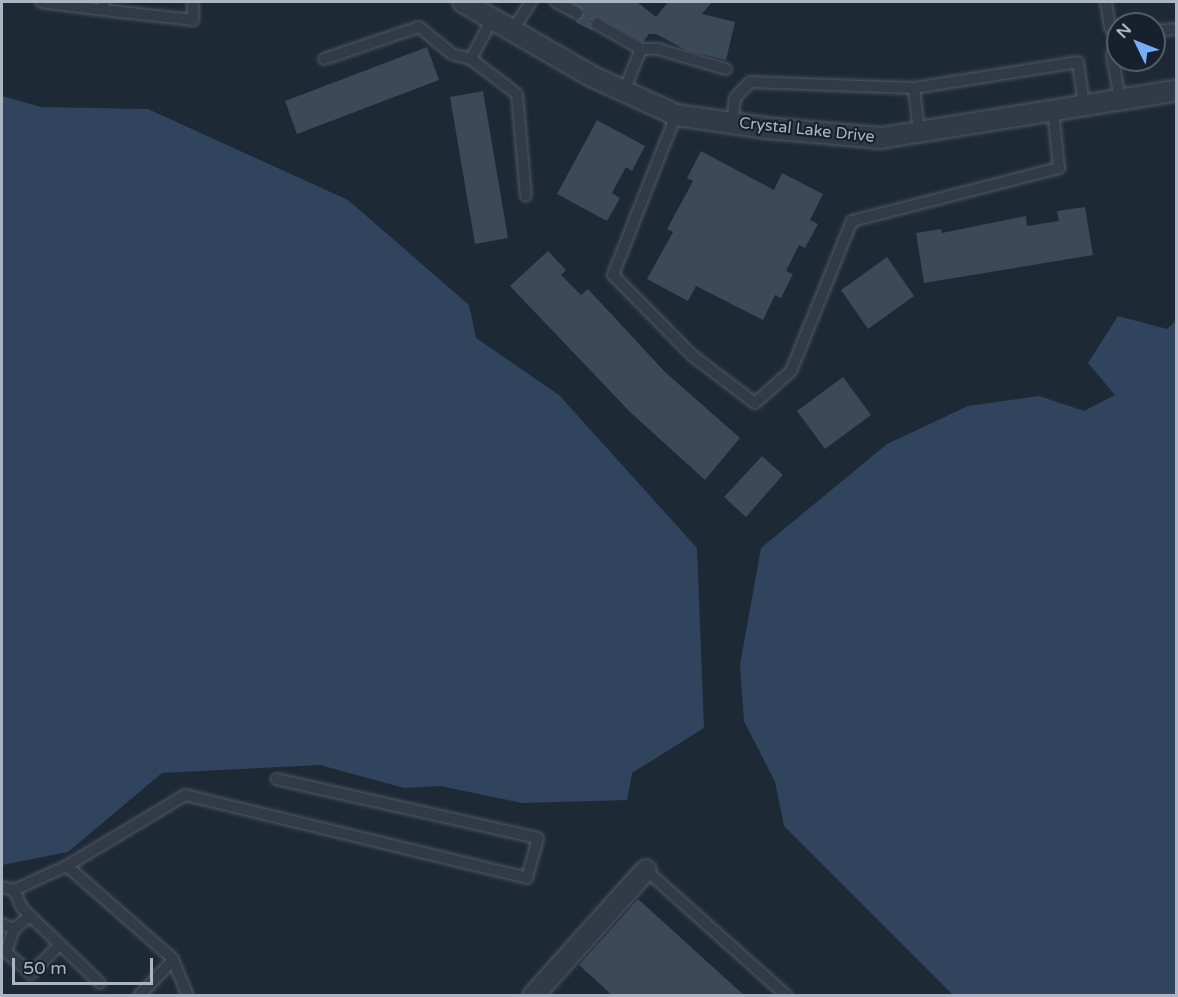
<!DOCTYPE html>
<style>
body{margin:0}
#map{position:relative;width:1178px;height:997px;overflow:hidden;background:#1e2936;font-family:"Varela Round",sans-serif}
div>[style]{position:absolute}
.water>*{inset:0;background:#30445e}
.building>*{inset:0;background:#3b4959}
.roads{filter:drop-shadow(0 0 2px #4f5865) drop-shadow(0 0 2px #4f5865)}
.service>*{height:10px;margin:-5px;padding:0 5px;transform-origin:5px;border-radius:5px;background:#313a46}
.minor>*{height:20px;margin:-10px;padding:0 10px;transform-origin:10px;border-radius:10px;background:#313a46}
span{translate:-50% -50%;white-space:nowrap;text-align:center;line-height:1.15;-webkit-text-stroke:4.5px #17202b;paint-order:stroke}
.street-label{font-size:16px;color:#abb5c4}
.frame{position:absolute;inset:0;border:3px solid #abb5c4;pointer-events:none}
.north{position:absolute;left:1106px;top:12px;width:60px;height:60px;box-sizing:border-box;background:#17202b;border:2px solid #525c68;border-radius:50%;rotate:313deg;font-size:16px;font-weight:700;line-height:24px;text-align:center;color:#abb5c4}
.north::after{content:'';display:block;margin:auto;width:21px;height:27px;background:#77aefc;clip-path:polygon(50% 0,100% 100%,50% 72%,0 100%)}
.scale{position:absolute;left:12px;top:958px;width:141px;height:27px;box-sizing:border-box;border:3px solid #abb5c4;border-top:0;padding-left:8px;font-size:18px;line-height:21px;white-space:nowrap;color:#abb5c4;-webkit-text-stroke:4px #17202b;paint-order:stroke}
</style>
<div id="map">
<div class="water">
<div style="clip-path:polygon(2px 96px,41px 107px,148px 109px,348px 200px,469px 305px,476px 338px,559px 395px,697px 548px,704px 728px,632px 773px,627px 800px,522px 803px,440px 786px,404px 788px,320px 765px,162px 773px,68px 852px,2px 865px)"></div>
<div style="clip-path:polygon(1118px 316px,1167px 329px,1176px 321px,1176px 995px,953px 995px,784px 826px,775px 782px,744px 721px,740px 665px,761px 548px,887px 444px,968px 406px,1039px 396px,1084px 411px,1115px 395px,1088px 363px)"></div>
</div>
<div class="building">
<div style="clip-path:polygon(571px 2px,637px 2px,656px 17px,668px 2px,712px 2px,702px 14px,735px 22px,726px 60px,686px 50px,656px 34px,649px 34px,643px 42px,598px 17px,590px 21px,593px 31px,575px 22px,584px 12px)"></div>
<div style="clip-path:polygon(427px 47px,439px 80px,297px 134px,285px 101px)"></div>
<div style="clip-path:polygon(483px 91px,508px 238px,475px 244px,450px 97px)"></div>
<div style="clip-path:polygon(597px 120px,645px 146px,632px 171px,626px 167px,612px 193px,620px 198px,607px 221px,557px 194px)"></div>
<div style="clip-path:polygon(701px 151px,774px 190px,782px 173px,823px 194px,810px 220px,818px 224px,805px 248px,799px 245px,786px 271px,793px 274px,781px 298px,775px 295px,763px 320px,696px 286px,688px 301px,647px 279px,673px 232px,667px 229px,693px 181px,687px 178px)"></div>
<div style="clip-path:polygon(1085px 207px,1093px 255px,924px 283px,916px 233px,941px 229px,942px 233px,1026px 216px,1027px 226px,1059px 221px,1057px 211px)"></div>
<div style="clip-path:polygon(548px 251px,566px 270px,561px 275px,581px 295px,588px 289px,665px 372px,740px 438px,705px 480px,630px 412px,510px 286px)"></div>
<div style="clip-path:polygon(887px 257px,914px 296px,868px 329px,841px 290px)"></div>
<div style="clip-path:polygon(843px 377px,871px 415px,825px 449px,797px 411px)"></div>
<div style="clip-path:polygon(762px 456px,783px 475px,746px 517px,724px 497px)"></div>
<div style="clip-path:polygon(638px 899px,745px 996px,613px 996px,579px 965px)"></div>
</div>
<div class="roads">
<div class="service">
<div style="left:41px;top:2px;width:63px;rotate:7.4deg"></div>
<div style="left:103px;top:10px;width:8px;rotate:-83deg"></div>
<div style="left:556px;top:2px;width:24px;rotate:28deg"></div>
<div style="left:1106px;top:2px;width:25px;rotate:81deg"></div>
<div style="left:1110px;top:27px;width:13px;rotate:58deg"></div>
<div style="left:103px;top:10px;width:91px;rotate:6.3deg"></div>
<div style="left:193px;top:20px;width:18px;rotate:-90deg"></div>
<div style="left:492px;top:19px;width:45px;rotate:117.7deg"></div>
<div style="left:471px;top:59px;width:58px;rotate:37.3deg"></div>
<div style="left:517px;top:94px;width:102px;rotate:85deg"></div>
<div style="left:597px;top:24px;width:51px;rotate:29.6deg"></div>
<div style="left:512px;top:31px;width:35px;rotate:-57deg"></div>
<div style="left:1154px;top:31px;width:22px;rotate:-5deg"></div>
<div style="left:1118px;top:37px;width:19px;rotate:108deg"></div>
<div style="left:1112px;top:55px;width:45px;rotate:79.7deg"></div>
<div style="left:324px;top:59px;width:100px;rotate:-18.6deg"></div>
<div style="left:419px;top:27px;width:43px;rotate:39.3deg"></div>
<div style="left:452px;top:54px;width:20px;rotate:15deg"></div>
<div style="left:624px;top:91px;width:45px;rotate:-68deg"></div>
<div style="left:641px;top:49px;width:17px"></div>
<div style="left:658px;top:49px;width:71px;rotate:16.4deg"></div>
<div style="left:676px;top:115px;width:172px;rotate:111.5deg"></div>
<div style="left:613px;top:275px;width:114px;rotate:45.4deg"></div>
<div style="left:693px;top:356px;width:78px;rotate:37.2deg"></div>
<div style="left:755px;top:403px;width:48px;rotate:-41.6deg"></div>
<div style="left:791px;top:371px;width:162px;rotate:-67.9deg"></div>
<div style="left:852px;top:221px;width:214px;rotate:-14.4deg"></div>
<div style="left:1059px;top:168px;width:58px;rotate:-95.9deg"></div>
<div style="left:732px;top:123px;width:25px;rotate:-83deg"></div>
<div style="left:735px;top:98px;width:22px;rotate:-47deg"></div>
<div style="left:750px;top:82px;width:164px;rotate:2.1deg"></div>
<div style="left:919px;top:132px;width:44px;rotate:-96.5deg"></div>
<div style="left:914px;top:88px;width:166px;rotate:-9deg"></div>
<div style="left:1078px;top:62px;width:44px;rotate:82.2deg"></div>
<div style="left:67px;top:866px;width:140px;rotate:41.2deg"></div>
<div style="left:172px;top:958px;width:41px;rotate:67.2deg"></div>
<div style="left:646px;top:870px;width:189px;rotate:41.8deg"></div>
<div style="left:2px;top:887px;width:12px;rotate:14deg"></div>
<div style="left:14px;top:890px;width:58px;rotate:-24.4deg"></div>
<div style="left:67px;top:866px;width:138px;rotate:-31deg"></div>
<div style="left:185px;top:795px;width:352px;rotate:13.6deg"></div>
<div style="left:527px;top:878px;width:41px;rotate:-74.6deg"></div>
<div style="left:538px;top:838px;width:268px;rotate:-167.3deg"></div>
<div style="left:14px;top:890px;width:20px;rotate:66deg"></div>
<div style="left:22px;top:908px;width:108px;rotate:43.9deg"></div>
<div style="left:2px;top:924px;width:13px;rotate:23deg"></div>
<div style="left:14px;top:929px;width:21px;rotate:-39deg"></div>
<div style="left:14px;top:929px;width:24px;rotate:109deg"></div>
<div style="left:6px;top:952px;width:33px;rotate:41deg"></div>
<div style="left:31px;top:974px;width:40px;rotate:-46deg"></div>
<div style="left:139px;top:996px;width:50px;rotate:-46.6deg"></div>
</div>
<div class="minor">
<div style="left:463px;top:2px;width:148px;rotate:30deg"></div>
<div style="left:591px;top:76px;width:94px;rotate:24.6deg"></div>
<div style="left:676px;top:115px;width:91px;rotate:8.2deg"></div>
<div style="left:766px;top:128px;width:115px;rotate:5deg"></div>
<div style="left:881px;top:138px;width:299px;rotate:-9.1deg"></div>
<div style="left:533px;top:996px;width:169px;rotate:-48.1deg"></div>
</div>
</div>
<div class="street-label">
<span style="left:807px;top:130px;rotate:6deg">Crystal Lake Drive</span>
</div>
<div class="frame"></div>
<div class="north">N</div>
<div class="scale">50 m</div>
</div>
